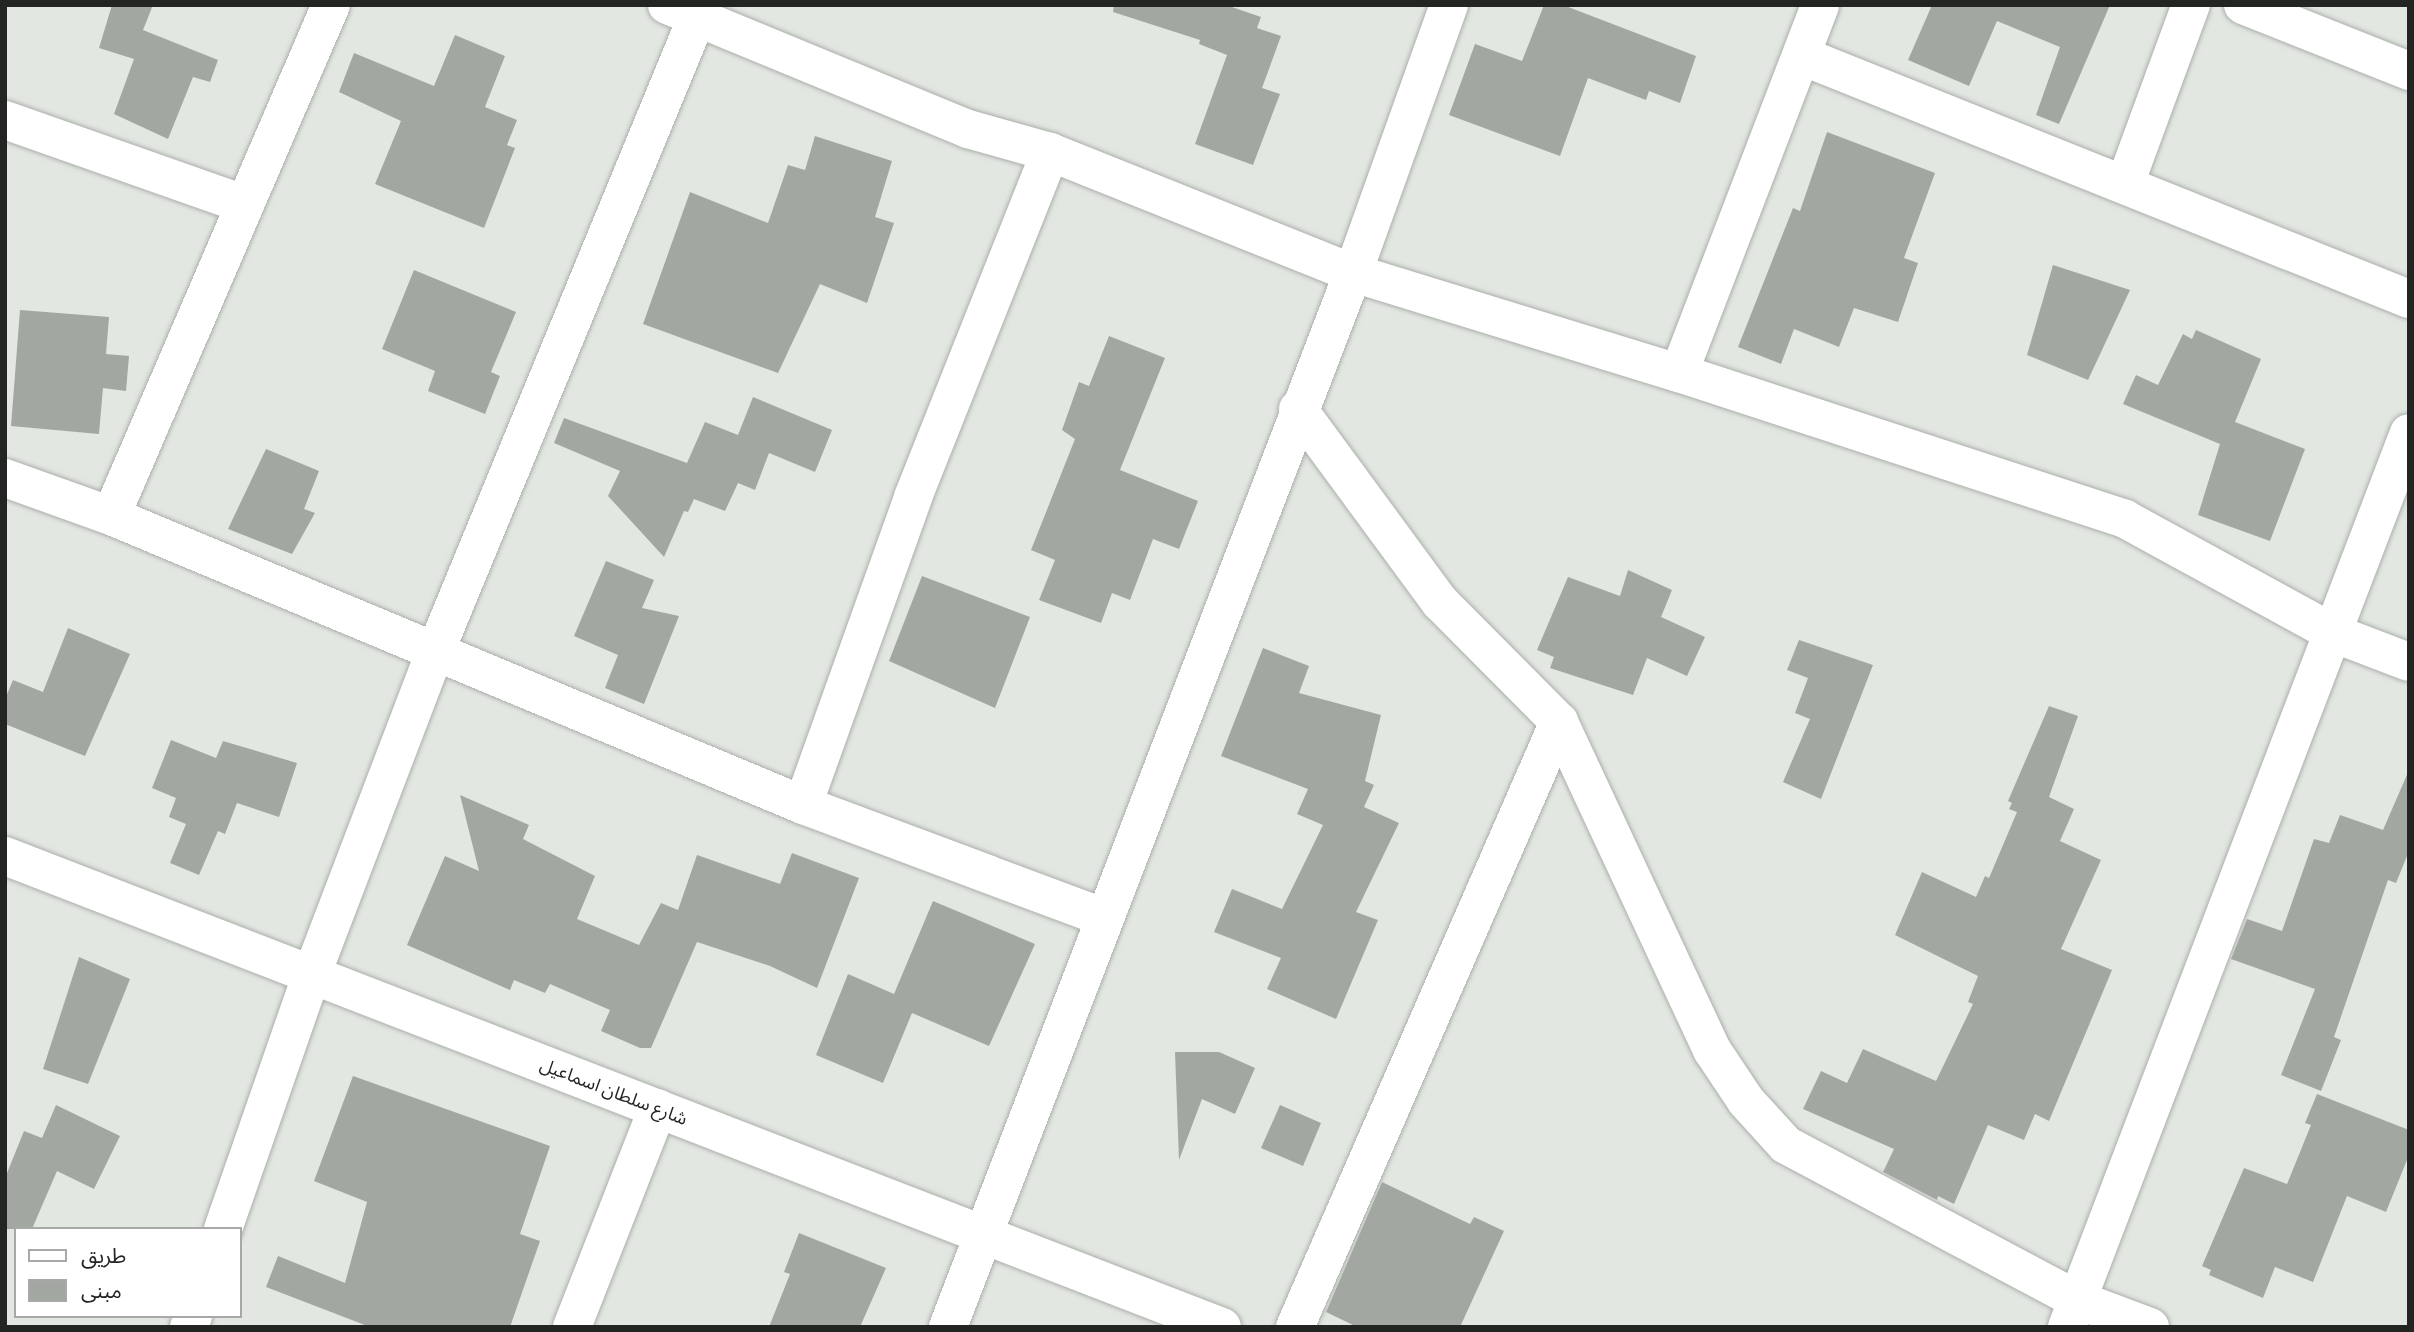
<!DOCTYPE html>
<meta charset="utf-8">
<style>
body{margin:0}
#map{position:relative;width:2414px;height:1332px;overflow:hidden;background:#e3e7e2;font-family:Ubuntu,"Noto Sans Arabic",sans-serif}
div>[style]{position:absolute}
.building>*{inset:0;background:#a3a7a2}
.roads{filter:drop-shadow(0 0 2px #abafaa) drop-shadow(0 0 2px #abafaa)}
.minor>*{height:38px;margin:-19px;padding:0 19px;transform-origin:19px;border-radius:19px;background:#fff}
span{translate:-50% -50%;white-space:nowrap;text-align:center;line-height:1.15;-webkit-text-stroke:7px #fff;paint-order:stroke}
.street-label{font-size:18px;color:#232523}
.frame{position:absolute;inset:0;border:7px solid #232523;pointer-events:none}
.legend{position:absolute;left:14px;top:1227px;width:228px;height:91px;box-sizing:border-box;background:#fff;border:2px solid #a7a8a7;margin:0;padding:9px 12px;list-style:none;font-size:21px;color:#232523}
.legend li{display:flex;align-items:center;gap:14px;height:35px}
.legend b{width:35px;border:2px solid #a7a8a7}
</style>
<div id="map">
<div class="building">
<div style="clip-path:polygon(112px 5px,153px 5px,143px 30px,218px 60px,210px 82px,193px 77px,168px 139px,114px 114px,134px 59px,99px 48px)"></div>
<div style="clip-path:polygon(1114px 5px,1226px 5px,1261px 17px,1257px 28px,1281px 36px,1262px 88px,1280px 94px,1253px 165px,1195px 144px,1227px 55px,1199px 44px,1200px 40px,1113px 12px)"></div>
<div style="clip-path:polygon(1544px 5px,1563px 5px,1696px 56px,1680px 103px,1649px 91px,1646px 100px,1588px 78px,1560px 156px,1449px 115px,1475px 44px,1522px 61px)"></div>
<div style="clip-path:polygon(1932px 5px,2110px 5px,2059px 124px,2036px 115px,2060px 47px,1997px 21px,1969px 86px,1908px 60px)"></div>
<div style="clip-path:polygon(455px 35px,505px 56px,485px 107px,517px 120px,507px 145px,515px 148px,484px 228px,375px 184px,401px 121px,339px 92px,354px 53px,434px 86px)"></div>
<div style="clip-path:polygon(1827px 132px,1935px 173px,1904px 258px,1918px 263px,1898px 322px,1854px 308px,1839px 347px,1794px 329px,1781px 364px,1738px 347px,1793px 208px,1800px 211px)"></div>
<div style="clip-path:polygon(815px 136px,892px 161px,875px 217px,894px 223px,867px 303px,820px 284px,778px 373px,643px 324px,690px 192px,768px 223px,788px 165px,805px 170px)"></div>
<div style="clip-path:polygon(2053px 265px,2130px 290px,2088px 380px,2027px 355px)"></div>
<div style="clip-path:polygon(414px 270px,516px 312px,491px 372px,500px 376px,485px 414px,428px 391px,435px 371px,382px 349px)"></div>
<div style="clip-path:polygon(20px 310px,109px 317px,106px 354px,129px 356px,126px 391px,103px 388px,99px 434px,11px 426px)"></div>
<div style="clip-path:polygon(2196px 330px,2261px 359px,2235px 422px,2305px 449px,2270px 541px,2198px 515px,2220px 444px,2123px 404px,2136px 375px,2158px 385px,2183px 334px,2192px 339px)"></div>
<div style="clip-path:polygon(1109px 336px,1165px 358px,1120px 470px,1198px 501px,1179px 549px,1153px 539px,1130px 600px,1112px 593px,1101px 623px,1039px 600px,1055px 560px,1031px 550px,1075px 439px,1062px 430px,1079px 382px,1089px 386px)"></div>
<div style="clip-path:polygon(753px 397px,832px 430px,815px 472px,769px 453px,755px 490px,738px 483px,725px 511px,694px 499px,688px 512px,684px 511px,664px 557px,608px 496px,620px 471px,554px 443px,564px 418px,687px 463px,705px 422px,738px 435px)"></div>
<div style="clip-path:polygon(266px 449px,319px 471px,304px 509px,315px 513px,292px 554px,228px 529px)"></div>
<div style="clip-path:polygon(606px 561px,654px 580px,642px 608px,679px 616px,644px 704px,605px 688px,618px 655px,574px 636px)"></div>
<div style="clip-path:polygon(1628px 570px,1672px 590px,1661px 617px,1705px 637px,1687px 676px,1647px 658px,1633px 695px,1550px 668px,1554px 657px,1537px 650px,1568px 577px,1620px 596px)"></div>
<div style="clip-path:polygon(922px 576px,1030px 617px,995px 708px,889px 661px)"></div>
<div style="clip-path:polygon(68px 628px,130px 654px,85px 756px,5px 724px,5px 699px,13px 680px,43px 692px)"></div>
<div style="clip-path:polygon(1799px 640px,1873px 665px,1821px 799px,1783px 782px,1810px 719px,1795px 713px,1808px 678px,1787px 670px)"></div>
<div style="clip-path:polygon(1263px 648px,1309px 666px,1299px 693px,1381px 715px,1365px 781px,1374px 785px,1364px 807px,1399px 823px,1356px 912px,1378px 920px,1336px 1019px,1267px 989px,1281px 958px,1214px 932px,1232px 889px,1282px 909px,1323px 825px,1297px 814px,1308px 789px,1221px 756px)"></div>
<div style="clip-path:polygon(2049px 706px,2078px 716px,2049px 797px,2074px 809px,2060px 841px,2101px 860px,2061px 949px,2112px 970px,2049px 1121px,2035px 1114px,2024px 1140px,1988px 1125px,1954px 1204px,1938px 1196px,1937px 1200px,1883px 1172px,1894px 1149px,1803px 1109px,1821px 1071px,1847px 1083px,1863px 1049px,1936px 1081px,1973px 1004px,1968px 1002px,1978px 976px,1895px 935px,1922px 872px,1976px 897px,1985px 876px,1989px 878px,2017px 812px,2009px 809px,2012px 803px,2008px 801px)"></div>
<div style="clip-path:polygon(171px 740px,216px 758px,223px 741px,297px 763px,279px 817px,237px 803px,225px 834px,218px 831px,199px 875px,170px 863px,186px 824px,169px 817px,176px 798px,152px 788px)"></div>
<div style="clip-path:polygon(2409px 770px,2409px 851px,2396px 883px,2388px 880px,2334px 1037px,2341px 1040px,2321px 1091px,2281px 1075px,2315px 989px,2231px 959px,2247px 919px,2282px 931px,2314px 839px,2329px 843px,2340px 815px,2383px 830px)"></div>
<div style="clip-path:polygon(460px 795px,529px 825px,523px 839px,595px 876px,577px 919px,639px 945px,661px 903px,678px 910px,697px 855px,780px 884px,792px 853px,859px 878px,817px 988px,770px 966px,697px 942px,651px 1048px,640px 1048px,601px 1031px,610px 1010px,550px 984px,545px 993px,514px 980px,510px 990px,407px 945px,445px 856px,479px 871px)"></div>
<div style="clip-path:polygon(933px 901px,1035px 944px,989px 1046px,912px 1013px,883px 1083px,816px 1055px,848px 974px,894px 994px)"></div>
<div style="clip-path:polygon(79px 957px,130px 979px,88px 1084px,43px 1069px)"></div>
<div style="clip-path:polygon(1175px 1052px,1219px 1052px,1255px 1068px,1235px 1114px,1202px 1099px,1179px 1160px)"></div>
<div style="clip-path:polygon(353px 1076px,550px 1146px,520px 1234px,540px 1241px,510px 1327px,370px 1327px,266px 1287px,278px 1256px,345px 1283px,367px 1202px,314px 1181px)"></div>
<div style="clip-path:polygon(2317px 1094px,2409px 1130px,2409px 1155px,2386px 1212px,2347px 1196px,2313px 1282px,2275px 1267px,2263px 1298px,2209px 1275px,2211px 1270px,2202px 1266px,2244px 1168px,2287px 1184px,2311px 1125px,2305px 1123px)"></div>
<div style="clip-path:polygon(56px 1105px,120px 1136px,94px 1189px,57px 1171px,32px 1229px,5px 1229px,5px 1178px,24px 1131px,42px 1138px)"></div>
<div style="clip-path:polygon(1280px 1105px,1321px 1123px,1303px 1166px,1261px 1148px)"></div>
<div style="clip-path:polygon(1382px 1182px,1470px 1224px,1474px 1217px,1504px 1231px,1460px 1327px,1357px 1327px,1326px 1312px)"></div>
<div style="clip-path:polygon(799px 1233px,886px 1268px,860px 1327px,769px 1327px,790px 1274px,784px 1272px)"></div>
</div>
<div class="roads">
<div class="minor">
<div style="left:667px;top:5px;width:326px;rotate:22.4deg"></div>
<div style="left:968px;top:129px;width:85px;rotate:15.7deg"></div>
<div style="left:1050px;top:152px;width:326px;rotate:21.8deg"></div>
<div style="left:1353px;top:273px;width:341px;rotate:17.1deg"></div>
<div style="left:1679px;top:373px;width:469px;rotate:18.1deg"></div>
<div style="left:2125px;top:519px;width:237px;rotate:28.7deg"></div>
<div style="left:2333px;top:633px;width:81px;rotate:20.9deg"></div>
<div style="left:2243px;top:5px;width:179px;rotate:21.7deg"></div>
<div style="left:1802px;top:56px;width:654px;rotate:21.82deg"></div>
<div style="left:5px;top:120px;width:252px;rotate:19.4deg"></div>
<div style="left:2125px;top:184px;width:191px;rotate:-69.8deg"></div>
<div style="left:1679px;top:373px;width:394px;rotate:-69deg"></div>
<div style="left:1298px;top:409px;width:240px;rotate:53.7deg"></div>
<div style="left:1440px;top:602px;width:169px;rotate:45.2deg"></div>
<div style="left:1559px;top:722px;width:362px;rotate:65deg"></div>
<div style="left:1712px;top:1050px;width:61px;rotate:56.3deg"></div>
<div style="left:1746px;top:1101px;width:59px;rotate:47.7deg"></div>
<div style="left:1786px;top:1145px;width:331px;rotate:28deg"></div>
<div style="left:2078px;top:1300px;width:77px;rotate:20.6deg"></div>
<div style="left:5px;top:478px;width:113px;rotate:19.7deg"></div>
<div style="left:111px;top:516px;width:750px;rotate:22.67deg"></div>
<div style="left:803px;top:805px;width:320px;rotate:20.5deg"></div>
<div style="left:111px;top:516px;width:556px;rotate:-66.71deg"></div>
<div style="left:803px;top:805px;width:327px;rotate:-70.3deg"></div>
<div style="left:913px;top:497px;width:371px;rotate:-68.3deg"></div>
<div style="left:5px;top:856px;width:1305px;rotate:21.16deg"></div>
<div style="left:223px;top:1229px;width:270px;rotate:-70.8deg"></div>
<div style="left:312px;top:974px;width:347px;rotate:-69.1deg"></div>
<div style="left:436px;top:650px;width:698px;rotate:-67.59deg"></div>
<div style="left:189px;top:1327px;width:12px;rotate:-70deg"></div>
<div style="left:572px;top:1327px;width:235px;rotate:-68.6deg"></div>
<div style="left:948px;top:1327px;width:1129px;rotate:-68.98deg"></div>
<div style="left:1353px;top:273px;width:285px;rotate:-70.3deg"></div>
<div style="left:1295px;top:1327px;width:660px;rotate:-66.43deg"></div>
<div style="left:2067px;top:1327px;width:957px;rotate:-69.07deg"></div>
</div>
</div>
<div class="street-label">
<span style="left:614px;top:1091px;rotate:21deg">شارع سلطان اسماعيل</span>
</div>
<div class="frame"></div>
<ul class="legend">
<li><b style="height:9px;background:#fff"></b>طريق</li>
<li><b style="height:19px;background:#a3a7a2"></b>مبنى</li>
</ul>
</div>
